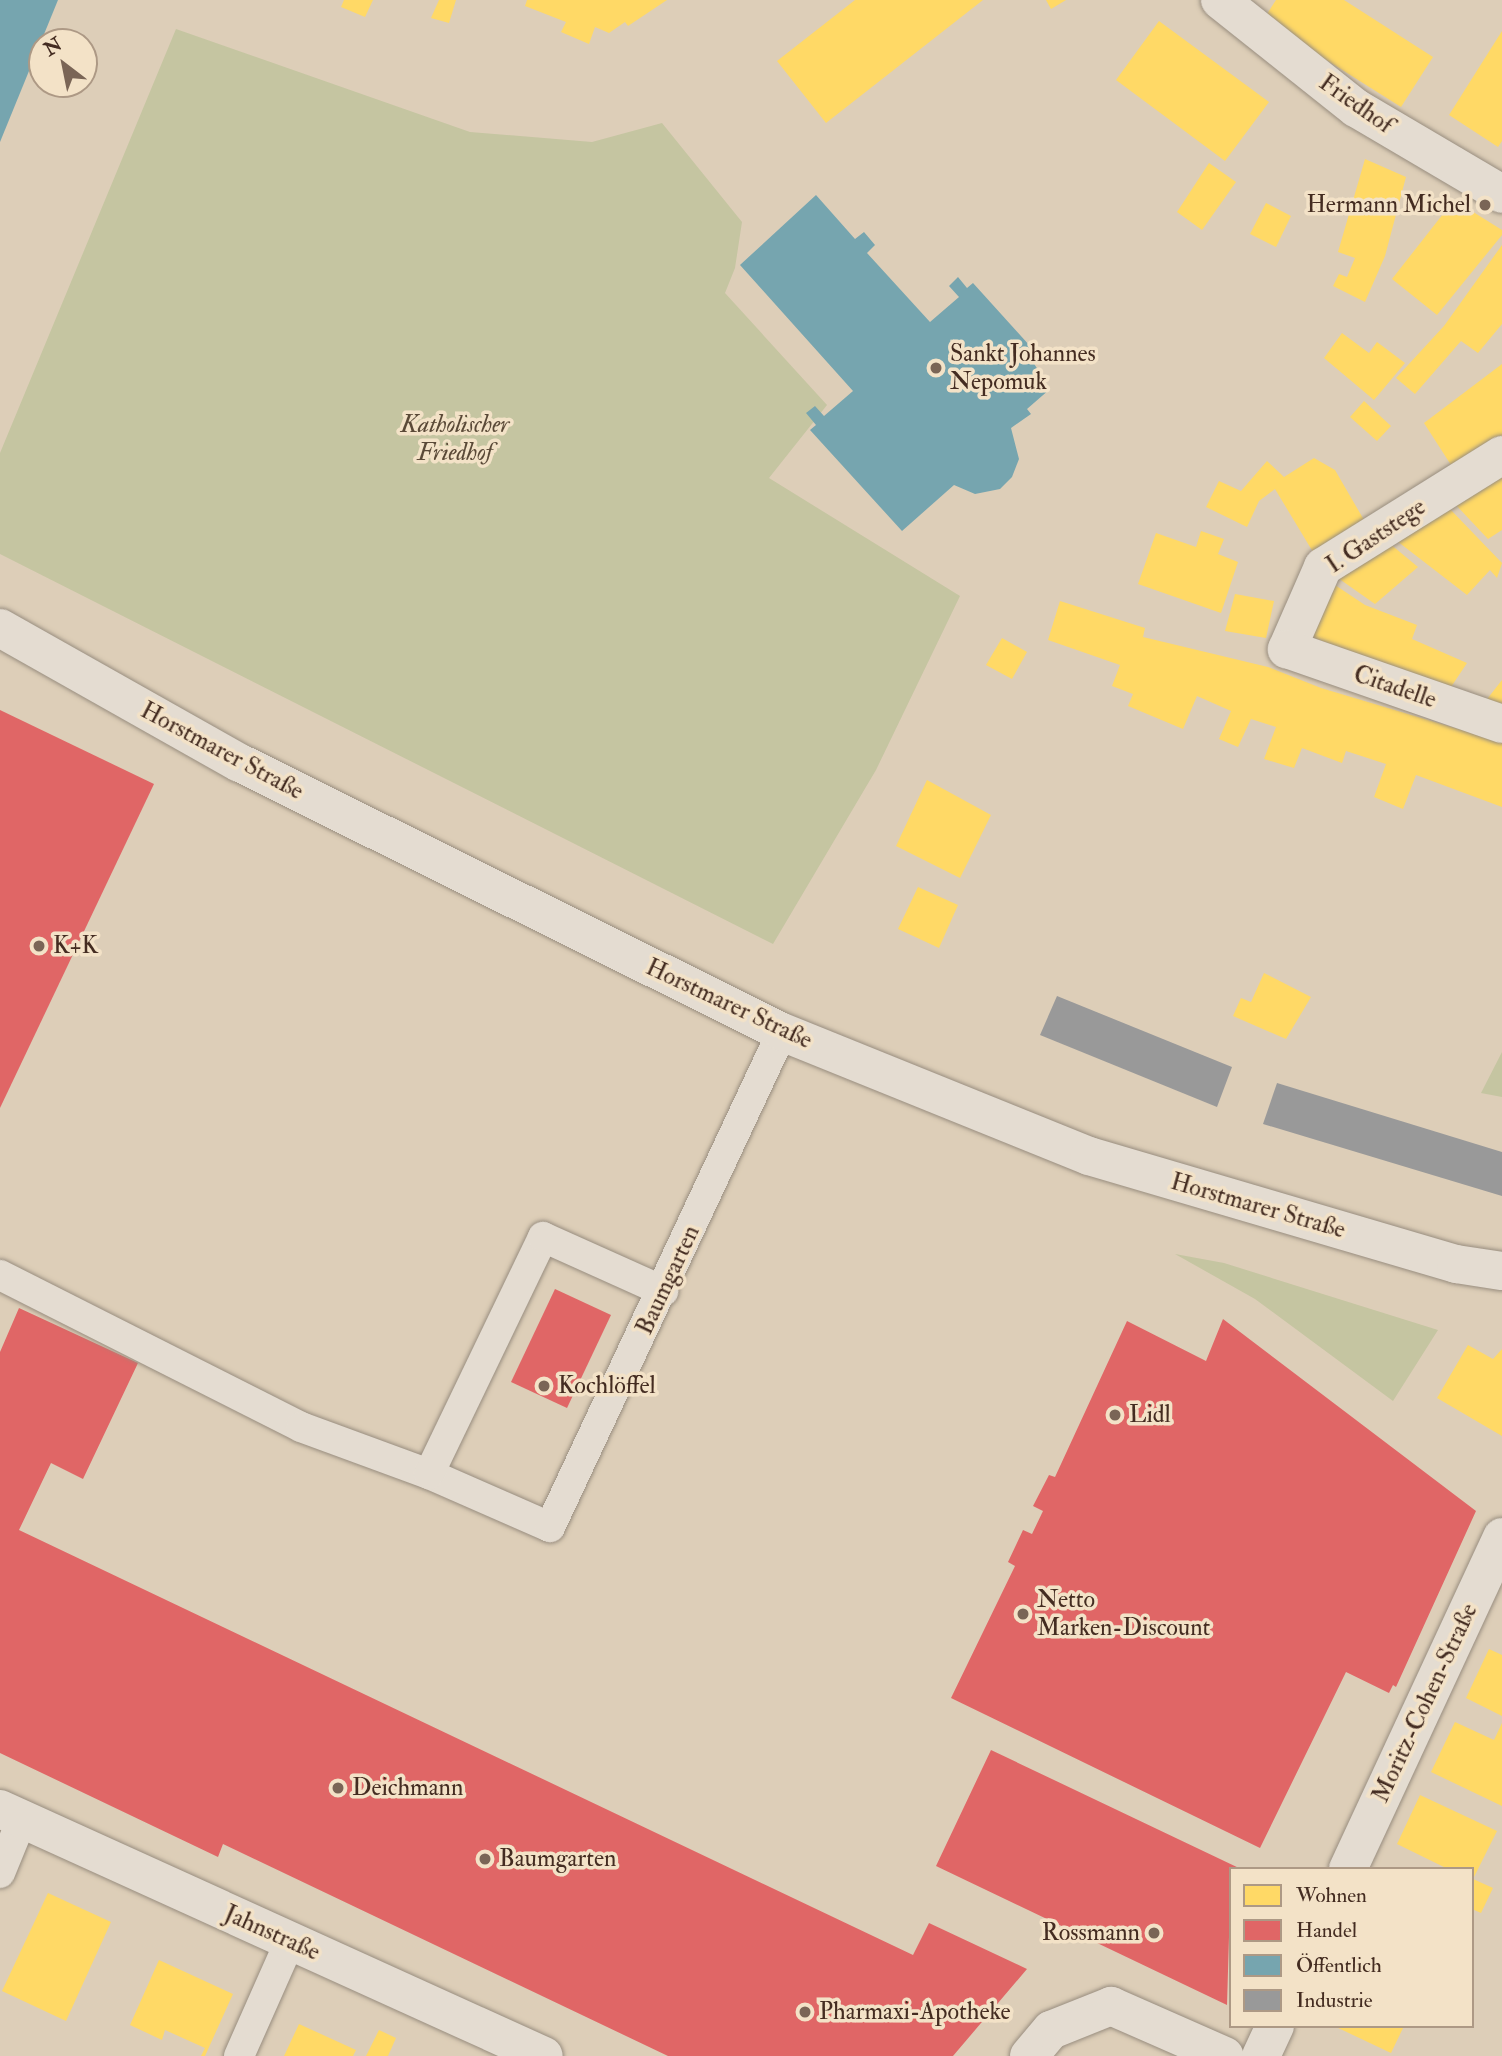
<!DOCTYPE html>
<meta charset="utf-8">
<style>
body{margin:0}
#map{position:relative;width:1502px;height:2056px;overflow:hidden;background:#ddceb8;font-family:"IM FELL Double Pica",serif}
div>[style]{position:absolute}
.green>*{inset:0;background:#c5c5a1}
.homes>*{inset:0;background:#ffd966}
.shops>*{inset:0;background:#e06666}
.public>*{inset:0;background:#76a5af}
.industry>*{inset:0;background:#999}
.roads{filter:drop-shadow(0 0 2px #988d7f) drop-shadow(0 0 2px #988d7f)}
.lane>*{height:30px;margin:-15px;padding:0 15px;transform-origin:15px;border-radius:15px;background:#e4dcd1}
.street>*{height:38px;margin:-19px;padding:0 19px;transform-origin:19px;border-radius:19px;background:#e4dcd1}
.secondary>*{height:38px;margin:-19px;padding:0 19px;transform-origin:19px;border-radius:19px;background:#e4dcd1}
.dots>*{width:19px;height:19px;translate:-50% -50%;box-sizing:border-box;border:4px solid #f3e2c7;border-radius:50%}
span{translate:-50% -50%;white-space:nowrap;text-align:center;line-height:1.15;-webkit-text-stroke:7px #f3e2c7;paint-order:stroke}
.street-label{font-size:24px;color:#442c21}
.poi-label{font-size:24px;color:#442c21}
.right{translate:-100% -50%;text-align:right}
.left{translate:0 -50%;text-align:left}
.park-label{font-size:24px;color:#5a4937;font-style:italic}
.legend{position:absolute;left:1229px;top:1867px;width:245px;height:161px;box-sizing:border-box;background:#f3e2c7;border:2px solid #ad9985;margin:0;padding:9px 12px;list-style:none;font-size:21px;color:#442c21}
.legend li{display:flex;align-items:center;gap:14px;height:35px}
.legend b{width:35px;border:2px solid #ad9985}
.north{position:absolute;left:28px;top:28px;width:70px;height:70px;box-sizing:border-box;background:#f3e2c7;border:2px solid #ad9985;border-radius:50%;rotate:328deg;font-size:19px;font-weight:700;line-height:28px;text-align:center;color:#442c21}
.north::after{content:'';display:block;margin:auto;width:24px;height:32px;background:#7a6556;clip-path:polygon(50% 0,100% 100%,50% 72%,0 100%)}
</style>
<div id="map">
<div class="green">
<div style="clip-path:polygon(176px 29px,470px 132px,592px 142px,662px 123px,742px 222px,735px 268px,725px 293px,827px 405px,769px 478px,960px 596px,876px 770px,773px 944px,0 554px,0 453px)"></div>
<div style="clip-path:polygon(1502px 1052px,1502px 1097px,1481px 1093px)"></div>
<div style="clip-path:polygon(1175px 1254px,1224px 1263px,1438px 1330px,1393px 1401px,1255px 1299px)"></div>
</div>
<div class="homes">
<div style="clip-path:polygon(344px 0,373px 0,365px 17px,341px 7px)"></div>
<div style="clip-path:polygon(439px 0,456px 0,449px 23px,431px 18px)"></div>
<div style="clip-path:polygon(527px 0,667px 0,628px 26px,625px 22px,609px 33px,595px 27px,589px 44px,561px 32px,566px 22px,525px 6px)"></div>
<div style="clip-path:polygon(855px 0,983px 0,826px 123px,777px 61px)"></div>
<div style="clip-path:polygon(1046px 0,1066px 0,1051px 9px)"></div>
<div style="clip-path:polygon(1276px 0,1344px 0,1433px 57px,1401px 107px,1263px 20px)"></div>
<div style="clip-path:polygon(1159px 21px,1269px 102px,1225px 161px,1116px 80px)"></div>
<div style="clip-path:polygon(1502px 31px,1502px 141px,1498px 147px,1449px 115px)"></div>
<div style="clip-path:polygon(1365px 159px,1406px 177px,1385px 256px,1365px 302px,1333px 286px,1339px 274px,1347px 277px,1355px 258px,1338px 252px)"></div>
<div style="clip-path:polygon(1209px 163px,1236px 182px,1202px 230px,1177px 212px)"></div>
<div style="clip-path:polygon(1454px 200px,1502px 230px,1502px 235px,1437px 315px,1392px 279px)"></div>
<div style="clip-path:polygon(1266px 203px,1291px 216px,1276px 247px,1250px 234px)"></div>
<div style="clip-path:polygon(1502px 245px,1502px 324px,1478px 353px,1461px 341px,1415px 394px,1396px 378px,1444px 326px)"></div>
<div style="clip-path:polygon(1342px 333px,1369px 353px,1377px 342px,1405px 363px,1374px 400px,1324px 358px)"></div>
<div style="clip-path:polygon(1502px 364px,1502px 438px,1451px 465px,1424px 423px)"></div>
<div style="clip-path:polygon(1364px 401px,1391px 426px,1377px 441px,1350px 417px)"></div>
<div style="clip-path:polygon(1314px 458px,1335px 470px,1364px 520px,1313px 552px,1275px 489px,1259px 501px,1247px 527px,1206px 507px,1219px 481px,1241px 491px,1267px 461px,1284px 477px)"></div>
<div style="clip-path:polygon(1502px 475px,1502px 530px,1488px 539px,1455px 504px)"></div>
<div style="clip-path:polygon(1449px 508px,1502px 563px,1497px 578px,1490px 570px,1467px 595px,1397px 541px)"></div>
<div style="clip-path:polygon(1201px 531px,1224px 539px,1218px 554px,1238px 562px,1221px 613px,1138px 584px,1156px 533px,1196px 547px)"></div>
<div style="clip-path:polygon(1389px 543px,1418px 567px,1375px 604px,1338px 578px)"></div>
<div style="clip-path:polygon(1335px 585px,1365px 605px,1417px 625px,1412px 639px,1467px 663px,1449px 690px,1309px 636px)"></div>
<div style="clip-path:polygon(1235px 594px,1274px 601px,1266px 638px,1225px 631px)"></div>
<div style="clip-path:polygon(1060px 601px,1145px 628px,1143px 637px,1268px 667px,1321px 688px,1502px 742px,1502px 807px,1416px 775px,1403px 809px,1374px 797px,1386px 764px,1346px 751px,1342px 763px,1302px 748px,1294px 768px,1264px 759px,1276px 727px,1251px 719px,1238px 747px,1219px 739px,1231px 711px,1197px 696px,1183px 729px,1128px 706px,1133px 694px,1112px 686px,1120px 665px,1048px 640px)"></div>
<div style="clip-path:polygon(1002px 638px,1027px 652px,1012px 679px,986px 665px)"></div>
<div style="clip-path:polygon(1502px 680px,1502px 710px,1484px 703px)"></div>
<div style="clip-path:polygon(927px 780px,991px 815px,960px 878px,896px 846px)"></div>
<div style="clip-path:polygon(918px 887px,958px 905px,939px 948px,898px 929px)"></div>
<div style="clip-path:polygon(1264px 973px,1311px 997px,1286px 1039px,1233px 1016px,1241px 998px,1251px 1002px)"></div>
<div style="clip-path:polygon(1468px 1345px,1493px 1359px,1502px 1349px,1502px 1436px,1437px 1398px)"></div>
<div style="clip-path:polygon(1489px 1649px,1502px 1655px,1502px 1716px,1466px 1698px)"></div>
<div style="clip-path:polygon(1455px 1722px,1494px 1740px,1502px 1723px,1502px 1806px,1431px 1772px)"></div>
<div style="clip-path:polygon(1420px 1795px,1497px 1831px,1473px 1879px,1493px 1888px,1481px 1913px,1472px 1909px,1472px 1869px,1448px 1869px,1397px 1844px)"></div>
<div style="clip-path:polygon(48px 1893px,111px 1922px,66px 2021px,2px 1991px)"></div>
<div style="clip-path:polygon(159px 1960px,233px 1994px,205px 2056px,201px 2056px,205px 2048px,165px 2030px,162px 2040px,130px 2025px)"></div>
<div style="clip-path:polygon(299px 2024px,356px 2050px,353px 2056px,284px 2056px)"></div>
<div style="clip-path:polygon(1334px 2026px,1404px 2026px,1391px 2053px)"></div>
<div style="clip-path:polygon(379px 2030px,396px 2038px,388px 2056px,366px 2056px)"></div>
</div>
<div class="shops">
<div style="clip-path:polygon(0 710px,154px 784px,0 1108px)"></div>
<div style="clip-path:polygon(555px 1289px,611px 1315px,567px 1408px,511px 1382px)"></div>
<div style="clip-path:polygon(19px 1308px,138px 1363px,83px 1479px,51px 1463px,19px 1530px,913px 1955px,929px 1923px,1027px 1969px,953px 2056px,668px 2056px,223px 1844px,218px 1857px,0 1753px,0 1352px)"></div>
<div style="clip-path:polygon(1223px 1319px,1476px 1511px,1396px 1687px,1393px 1685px,1389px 1693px,1346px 1672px,1260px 1848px,951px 1698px,1015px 1566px,1008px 1562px,1023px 1530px,1032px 1534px,1043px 1511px,1033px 1506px,1049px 1475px,1055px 1477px,1127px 1321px,1206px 1361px)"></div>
<div style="clip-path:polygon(991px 1750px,1241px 1869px,1231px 1869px,1227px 2005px,936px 1866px)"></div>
</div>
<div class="public">
<div style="clip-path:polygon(0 0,58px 0,0 142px)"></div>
<div style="clip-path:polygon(816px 195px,855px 239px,864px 232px,875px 245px,867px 253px,930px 322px,959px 297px,949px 286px,958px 277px,967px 288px,973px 283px,1039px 356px,1033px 362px,1050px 389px,1027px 409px,1031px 414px,1011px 428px,1019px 459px,1012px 477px,1000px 489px,975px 494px,954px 485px,902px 531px,810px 430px,816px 425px,806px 413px,815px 406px,824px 416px,853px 391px,740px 265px)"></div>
</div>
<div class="industry">
<div style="clip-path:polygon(1057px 996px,1232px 1067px,1217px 1107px,1040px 1035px)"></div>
<div style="clip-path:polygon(1277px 1083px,1502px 1152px,1502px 1196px,1263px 1124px)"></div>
</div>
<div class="roads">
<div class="lane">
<div style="left:0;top:1275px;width:337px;rotate:26.8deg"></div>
<div style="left:301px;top:1427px;width:136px;rotate:20.2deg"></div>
<div style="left:429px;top:1474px;width:132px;rotate:23.7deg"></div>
<div style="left:550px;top:1527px;width:547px;rotate:-64.89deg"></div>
<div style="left:429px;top:1474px;width:263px;rotate:-64.3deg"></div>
<div style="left:543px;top:1237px;width:132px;rotate:24.2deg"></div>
<div style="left:0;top:1873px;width:58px;rotate:-67.8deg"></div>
<div style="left:239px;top:2056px;width:126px;rotate:-66.1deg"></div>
</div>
<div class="street">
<div style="left:1220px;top:0;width:174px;rotate:38.5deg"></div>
<div style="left:1356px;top:108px;width:169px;rotate:30.5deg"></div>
<div style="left:1502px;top:455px;width:211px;rotate:148deg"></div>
<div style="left:1323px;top:567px;width:90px;rotate:113.7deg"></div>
<div style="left:1287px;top:649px;width:228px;rotate:19.2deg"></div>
<div style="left:0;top:1809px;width:597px;rotate:24.42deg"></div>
<div style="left:1348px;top:1869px;width:366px;rotate:-65.1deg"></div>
<div style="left:1029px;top:2056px;width:34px;rotate:-50deg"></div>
<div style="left:1051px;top:2030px;width:65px;rotate:-21.8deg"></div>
<div style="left:1111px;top:2006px;width:124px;rotate:23.7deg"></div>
<div style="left:1261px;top:2056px;width:33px;rotate:-65deg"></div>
</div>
<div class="secondary">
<div style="left:0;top:628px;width:275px;rotate:29.4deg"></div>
<div style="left:240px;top:763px;width:605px;rotate:26.4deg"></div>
<div style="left:782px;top:1032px;width:331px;rotate:22deg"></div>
<div style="left:1089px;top:1156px;width:383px;rotate:16.4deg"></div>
<div style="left:1456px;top:1264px;width:47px;rotate:8.7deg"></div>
</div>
</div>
<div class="dots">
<div style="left:1485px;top:205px;background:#7a6556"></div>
<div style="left:936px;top:368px;background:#7a6556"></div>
<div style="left:39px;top:946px;background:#7a6556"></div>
<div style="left:544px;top:1386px;background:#7a6556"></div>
<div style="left:1115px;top:1415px;background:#7a6556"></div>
<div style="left:1023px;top:1614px;background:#7a6556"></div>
<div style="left:338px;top:1788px;background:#7a6556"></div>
<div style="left:485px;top:1859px;background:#7a6556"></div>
<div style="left:1154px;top:1933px;background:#7a6556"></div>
<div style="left:805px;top:2012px;background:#7a6556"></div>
</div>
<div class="street-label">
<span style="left:1356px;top:104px;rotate:35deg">Friedhof</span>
<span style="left:1376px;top:536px;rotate:-34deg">I. Gaststege</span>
<span style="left:1395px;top:687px;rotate:19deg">Citadelle</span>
<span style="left:222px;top:751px;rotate:28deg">Horstmarer Straße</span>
<span style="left:729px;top:1004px;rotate:25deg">Horstmarer Straße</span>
<span style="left:1258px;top:1206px;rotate:16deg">Horstmarer Straße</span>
<span style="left:668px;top:1280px;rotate:-65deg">Baumgarten</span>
<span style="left:1425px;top:1703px;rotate:-65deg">Moritz-Cohen-Straße</span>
<span style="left:272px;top:1933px;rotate:24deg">Jahnstraße</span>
</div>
<div class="poi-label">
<span class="right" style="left:1471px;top:205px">Hermann Michel</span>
<span class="left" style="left:950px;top:368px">Sankt Johannes<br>Nepomuk</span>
<span class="left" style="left:53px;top:946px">K+K</span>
<span class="left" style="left:558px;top:1386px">Kochlöffel</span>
<span class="left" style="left:1129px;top:1415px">Lidl</span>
<span class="left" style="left:1037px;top:1614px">Netto<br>Marken-Discount</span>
<span class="left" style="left:352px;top:1788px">Deichmann</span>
<span class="left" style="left:499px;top:1859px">Baumgarten</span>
<span class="right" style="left:1140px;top:1933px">Rossmann</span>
<span class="left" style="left:819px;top:2012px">Pharmaxi-Apotheke</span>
</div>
<div class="park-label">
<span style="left:455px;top:439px">Katholischer<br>Friedhof</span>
</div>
<ul class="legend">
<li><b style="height:19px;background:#ffd966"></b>Wohnen</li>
<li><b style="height:19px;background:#e06666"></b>Handel</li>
<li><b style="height:19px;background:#76a5af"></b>Öffentlich</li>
<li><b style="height:19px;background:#999"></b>Industrie</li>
</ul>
<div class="north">N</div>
</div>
